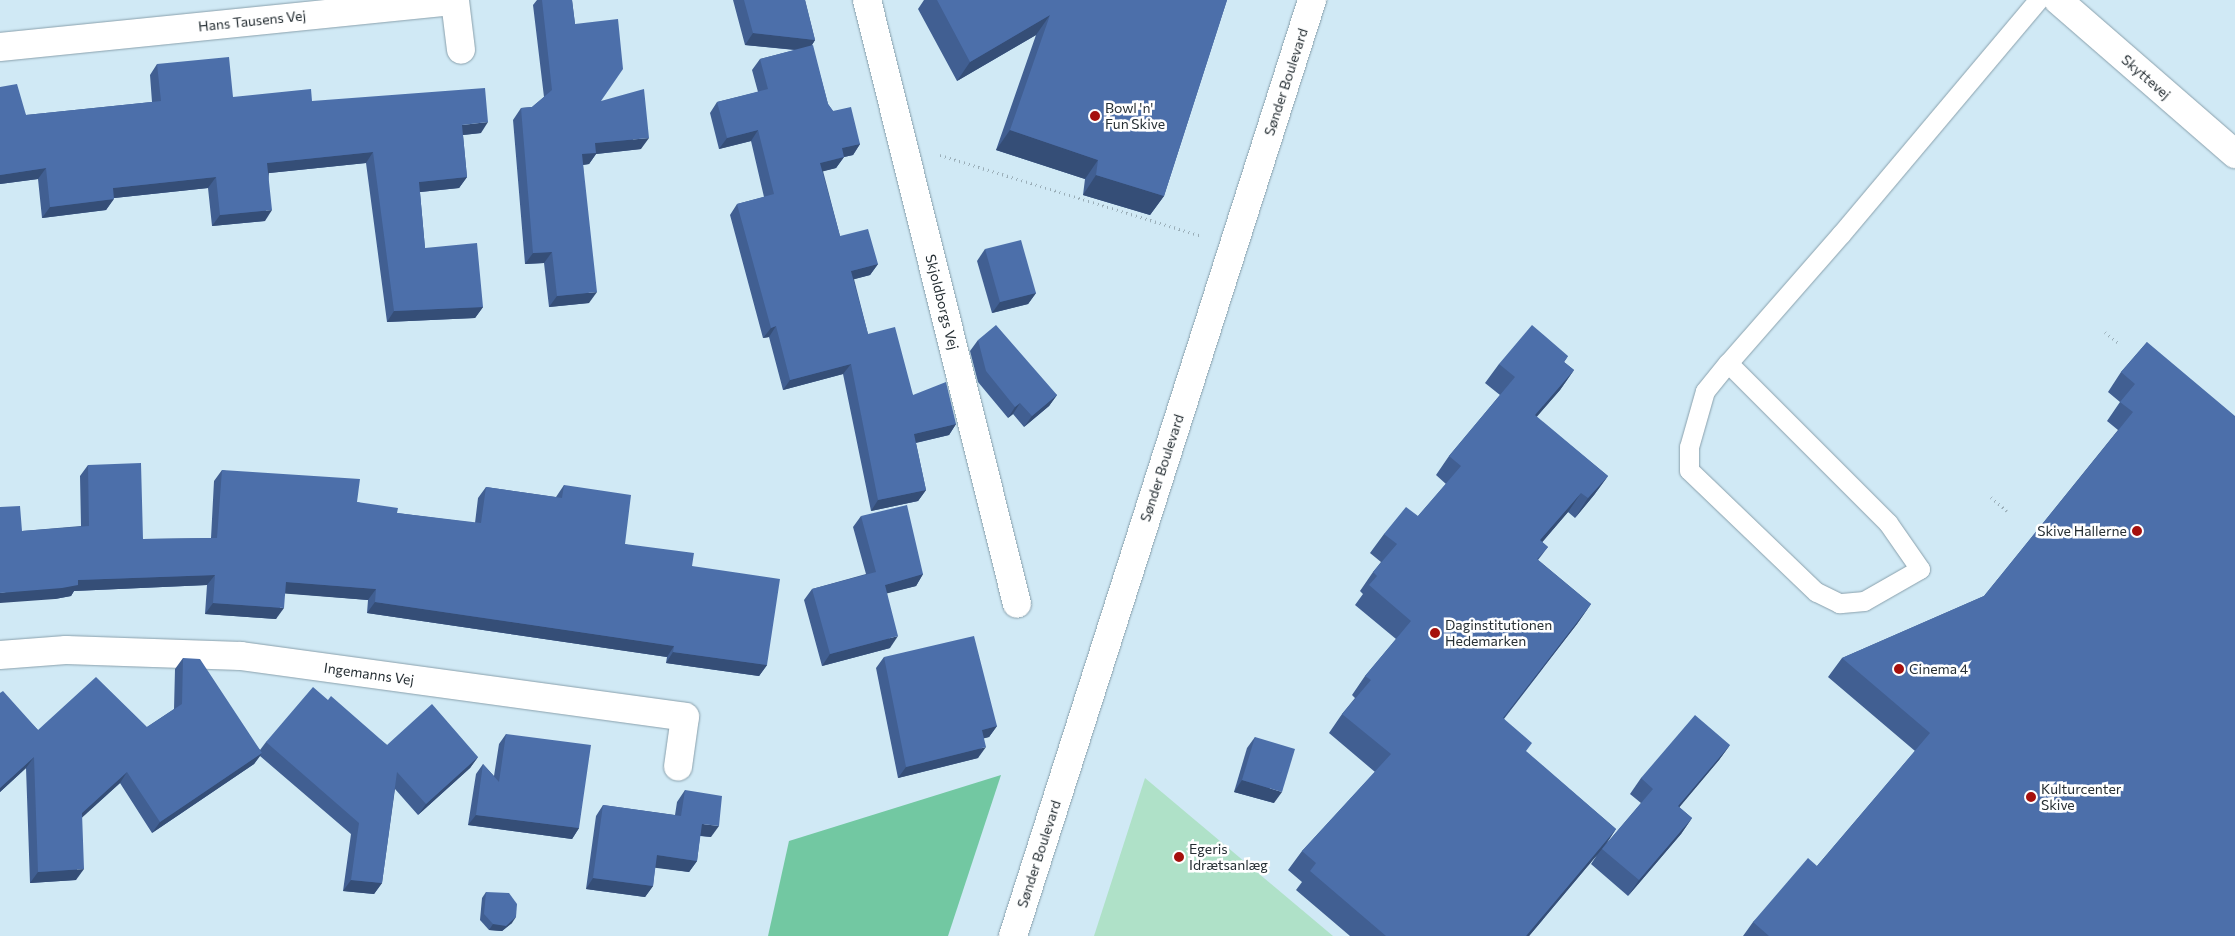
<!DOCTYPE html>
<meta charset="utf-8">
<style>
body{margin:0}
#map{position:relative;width:2235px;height:936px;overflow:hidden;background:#d0e9f5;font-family:Commissioner,sans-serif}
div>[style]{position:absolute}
.green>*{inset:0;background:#afe1c8}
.forest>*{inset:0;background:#72c8a2}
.path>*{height:3px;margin-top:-1.5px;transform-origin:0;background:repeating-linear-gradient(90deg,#9aaeb8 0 1px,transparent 0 5px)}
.roads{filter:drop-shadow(0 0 1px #89a0ac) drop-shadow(0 0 1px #89a0ac)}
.service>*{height:19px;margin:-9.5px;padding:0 9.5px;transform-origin:9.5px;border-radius:9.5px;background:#fff}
.minor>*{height:28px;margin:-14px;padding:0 14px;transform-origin:14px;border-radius:14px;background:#fff}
.tertiary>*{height:28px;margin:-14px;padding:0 14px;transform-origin:14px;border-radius:14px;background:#fff}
.wall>*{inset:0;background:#415f92}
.shaded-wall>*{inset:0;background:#354e77}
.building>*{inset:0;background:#4c6faa}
.dots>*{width:14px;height:14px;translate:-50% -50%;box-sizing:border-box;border:2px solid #fff;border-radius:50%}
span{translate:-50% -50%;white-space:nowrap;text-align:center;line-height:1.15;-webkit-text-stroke:5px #fff;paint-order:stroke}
.street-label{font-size:14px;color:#262f34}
.poi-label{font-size:14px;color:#262f34}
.left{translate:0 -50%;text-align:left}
.right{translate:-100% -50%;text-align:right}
</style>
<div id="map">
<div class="green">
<div style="clip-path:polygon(1145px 778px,1333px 936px,1094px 936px)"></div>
</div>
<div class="forest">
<div style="clip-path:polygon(1001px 775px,948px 936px,768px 936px,789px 841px)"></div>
</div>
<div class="path">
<div style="left:940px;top:155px;width:274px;rotate:17.2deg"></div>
<div style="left:2105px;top:332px;width:19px;rotate:39deg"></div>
<div style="left:1991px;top:497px;width:21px;rotate:41deg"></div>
</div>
<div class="roads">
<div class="service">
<div style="left:1728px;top:363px;width:226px;rotate:45deg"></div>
<div style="left:1888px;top:523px;width:56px;rotate:55.2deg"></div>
<div style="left:1920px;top:569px;width:64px;rotate:150.3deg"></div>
<div style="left:1864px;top:601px;width:25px;rotate:175deg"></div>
<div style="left:1839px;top:603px;width:25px;rotate:-154deg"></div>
<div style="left:1816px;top:592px;width:176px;rotate:-136.2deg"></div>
<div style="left:1689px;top:470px;width:23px;rotate:-90deg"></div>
<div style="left:1689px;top:447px;width:58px;rotate:-74.1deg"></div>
<div style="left:1705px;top:391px;width:36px;rotate:-51deg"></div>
<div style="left:1728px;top:363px;width:171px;rotate:-48.8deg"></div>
<div style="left:1841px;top:234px;width:306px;rotate:-49.9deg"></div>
</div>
<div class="minor">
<div style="left:867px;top:0;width:622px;rotate:76.05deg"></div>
<div style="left:0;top:47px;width:457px;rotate:-5.8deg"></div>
<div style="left:455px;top:1px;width:49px;rotate:83deg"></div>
<div style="left:0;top:655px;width:66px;rotate:-4.3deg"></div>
<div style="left:66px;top:650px;width:175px;rotate:2deg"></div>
<div style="left:241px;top:656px;width:448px;rotate:7.8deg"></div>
<div style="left:685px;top:717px;width:50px;rotate:98deg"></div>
</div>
<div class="tertiary">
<div style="left:2058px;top:0;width:235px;rotate:41deg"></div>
<div style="left:1013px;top:936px;width:983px;rotate:-72.28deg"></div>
</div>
</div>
<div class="wall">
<div style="clip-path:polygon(537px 0,572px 0,575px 24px,601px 101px,641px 149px,596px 154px,589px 164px,583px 165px,589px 303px,549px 307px,544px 263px,525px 264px,513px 120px,521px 108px,532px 107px,544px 97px,533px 5px)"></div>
<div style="clip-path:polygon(733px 0,805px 0,815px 40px,812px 45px,828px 104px,833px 111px,860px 144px,853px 155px,844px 157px,836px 168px,823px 171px,840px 236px,878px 264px,870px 275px,854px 279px,868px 334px,913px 395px,956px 424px,949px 435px,916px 443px,926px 490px,918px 501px,871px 511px,843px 374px,783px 390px,769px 337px,763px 338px,730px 215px,737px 204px,764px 197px,751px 141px,719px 149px,710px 113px,717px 102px,758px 92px,752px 70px,760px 59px,795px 50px,745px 45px)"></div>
<div style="clip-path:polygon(924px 0,1227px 0,1164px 196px,1150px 215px,1083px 195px,1085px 179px,996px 150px,1036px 35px,957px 81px,918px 9px)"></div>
<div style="clip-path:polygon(157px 64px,233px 97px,312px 101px,481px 133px,463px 135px,467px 177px,459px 188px,420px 192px,425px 248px,483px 307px,475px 318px,387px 322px,366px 163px,269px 173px,265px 221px,212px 226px,208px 188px,114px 198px,106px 210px,42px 218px,38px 179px,0 184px,0 87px,26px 115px,152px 102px,150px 75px)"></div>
<div style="clip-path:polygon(985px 249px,1036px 293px,1028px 304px,992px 313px,977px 261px)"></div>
<div style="clip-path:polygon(978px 340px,1057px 395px,1049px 406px,1024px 427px,1013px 414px,1008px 418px,978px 382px,970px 351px)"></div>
<div style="clip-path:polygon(2147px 342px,2235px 936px,1743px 936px,1753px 922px,1817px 866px,1915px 751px,1828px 677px,1842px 658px,1984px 596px,2118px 430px,2107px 421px,2120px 402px,2108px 392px,2121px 372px)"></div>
<div style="clip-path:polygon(1568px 356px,1564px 362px,1574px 370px,1560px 390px,1536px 417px,1608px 476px,1594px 495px,1575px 518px,1568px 512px,1542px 542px,1548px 547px,1538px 560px,1591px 604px,1577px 624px,1504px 719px,1526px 752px,1616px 829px,1607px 843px,1641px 803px,1630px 794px,1641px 778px,1730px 745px,1719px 760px,1679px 807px,1692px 818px,1681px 834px,1628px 896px,1591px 864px,1597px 855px,1529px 936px,1350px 936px,1296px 890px,1302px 882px,1288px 870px,1302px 851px,1375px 772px,1329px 733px,1342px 714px,1355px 698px,1352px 695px,1365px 676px,1396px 639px,1355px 605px,1363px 594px,1360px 591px,1373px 572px,1381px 562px,1370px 553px,1384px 534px,1418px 516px,1446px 484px,1436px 475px,1449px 456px,1500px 395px,1485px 383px,1499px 364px)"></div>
<div style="clip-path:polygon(88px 465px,143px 539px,211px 538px,214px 481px,222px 470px,357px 502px,397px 513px,475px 523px,478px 498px,486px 487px,556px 497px,564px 485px,625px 544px,692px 566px,767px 665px,759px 676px,666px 663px,667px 657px,367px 613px,368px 600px,285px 593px,276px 619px,205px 614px,207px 585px,74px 591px,71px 596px,55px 599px,22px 531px,81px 526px,80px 476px)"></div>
<div style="clip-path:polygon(861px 516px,923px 574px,916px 586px,887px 593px,890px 648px,822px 666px,804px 600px,812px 589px,866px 574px,853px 527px)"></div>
<div style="clip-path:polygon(884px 657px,997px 726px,989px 737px,984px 738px,978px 758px,898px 778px,876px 668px)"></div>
<div style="clip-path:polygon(183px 658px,260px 750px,266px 742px,328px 700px,387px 745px,478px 757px,470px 768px,418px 815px,395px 789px,382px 883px,374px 894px,343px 891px,351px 834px,260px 756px,254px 764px,152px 833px,120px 783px,82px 817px,76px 880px,30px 883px,26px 768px,0 792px,0 693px,38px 730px,147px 727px,174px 709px,175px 669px)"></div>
<div style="clip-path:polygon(506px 734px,579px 828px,572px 839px,468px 825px,476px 774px,483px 764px,494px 776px,499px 744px)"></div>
<div style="clip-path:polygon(1255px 737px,1274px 803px,1234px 792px,1247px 748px)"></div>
<div style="clip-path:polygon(685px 790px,711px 837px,700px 836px,697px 861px,689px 872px,655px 867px,653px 886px,645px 897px,586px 889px,596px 816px,603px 805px,675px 815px,677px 802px)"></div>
<div style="clip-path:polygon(486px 892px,512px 923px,502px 931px,489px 930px,480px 920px,482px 898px)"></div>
</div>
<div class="shaded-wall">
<div style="clip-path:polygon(1050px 15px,1036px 35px,957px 81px,970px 62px)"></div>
<div style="clip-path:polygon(753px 33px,815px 40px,808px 51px,745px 45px)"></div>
<div style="clip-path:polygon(488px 122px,481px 133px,454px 136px,462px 125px)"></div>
<div style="clip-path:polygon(758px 130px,751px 141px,719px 149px,727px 138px)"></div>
<div style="clip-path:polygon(1010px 130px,1098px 160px,1085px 179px,996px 150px)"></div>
<div style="clip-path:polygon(649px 138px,641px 149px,596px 154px,589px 164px,575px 166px,582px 154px,595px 143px)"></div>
<div style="clip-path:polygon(860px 144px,853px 155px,835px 159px,842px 148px)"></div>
<div style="clip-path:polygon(373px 152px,366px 163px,260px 174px,267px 163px)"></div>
<div style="clip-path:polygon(844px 157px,836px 168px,813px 174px,820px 163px)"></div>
<div style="clip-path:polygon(46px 168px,38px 179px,0 184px,0 175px)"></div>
<div style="clip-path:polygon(1096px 175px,1164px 196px,1150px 215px,1083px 195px)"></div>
<div style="clip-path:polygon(216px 177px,208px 188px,105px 199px,113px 188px)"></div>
<div style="clip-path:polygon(467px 177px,459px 188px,411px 193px,419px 182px)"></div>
<div style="clip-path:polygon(114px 199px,106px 210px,42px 218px,50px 207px)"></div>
<div style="clip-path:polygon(272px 210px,265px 221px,212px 226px,220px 215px)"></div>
<div style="clip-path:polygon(552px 252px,544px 263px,525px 264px,533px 253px)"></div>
<div style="clip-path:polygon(878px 264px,870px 275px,844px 282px,851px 271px)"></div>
<div style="clip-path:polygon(597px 292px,589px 303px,549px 307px,557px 296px)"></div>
<div style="clip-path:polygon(1036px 293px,1028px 304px,992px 313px,1000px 302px)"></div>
<div style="clip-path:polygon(483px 307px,475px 318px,387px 322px,394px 311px)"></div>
<div style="clip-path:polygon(776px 326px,769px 337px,763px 338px,771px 328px)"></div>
<div style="clip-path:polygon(851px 364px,843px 374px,783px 390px,790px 380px)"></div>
<div style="clip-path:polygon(1574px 370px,1560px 390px,1521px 435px,1535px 415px)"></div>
<div style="clip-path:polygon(1057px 395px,1049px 406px,1024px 427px,1032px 416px)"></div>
<div style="clip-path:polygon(1020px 403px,1013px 414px,1008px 418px,1015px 407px)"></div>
<div style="clip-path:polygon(956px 424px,949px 435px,906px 445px,914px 434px)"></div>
<div style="clip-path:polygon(1608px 476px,1594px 495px,1575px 518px,1588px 498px)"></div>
<div style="clip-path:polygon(926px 490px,918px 501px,871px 511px,878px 500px)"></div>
<div style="clip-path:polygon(1581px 493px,1568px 512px,1527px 560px,1540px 540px)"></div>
<div style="clip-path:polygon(923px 574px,916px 586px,877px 596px,885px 585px)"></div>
<div style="clip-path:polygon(215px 575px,207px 585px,74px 591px,71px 596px,55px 599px,0 603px,0 593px,78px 580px)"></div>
<div style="clip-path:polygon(286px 582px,376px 589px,368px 600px,278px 593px)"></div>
<div style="clip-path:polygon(375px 602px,674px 646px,667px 657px,367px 613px)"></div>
<div style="clip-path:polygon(213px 603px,284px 608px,276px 619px,205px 614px)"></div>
<div style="clip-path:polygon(1591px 604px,1577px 624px,1489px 737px,1503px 718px)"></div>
<div style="clip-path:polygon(898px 636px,890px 648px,822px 666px,830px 654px)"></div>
<div style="clip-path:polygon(673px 652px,767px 665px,759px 676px,666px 663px)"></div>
<div style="clip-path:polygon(997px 726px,989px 737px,974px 741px,982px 730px)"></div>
<div style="clip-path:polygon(1730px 745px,1719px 760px,1667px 822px,1678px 806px)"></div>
<div style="clip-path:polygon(986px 747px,978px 758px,898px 778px,906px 767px)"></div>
<div style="clip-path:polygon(262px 753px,254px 764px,152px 833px,160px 822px)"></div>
<div style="clip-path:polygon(34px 757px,26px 768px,0 792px,0 788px)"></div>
<div style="clip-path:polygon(478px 757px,470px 768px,418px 815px,426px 804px)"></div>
<div style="clip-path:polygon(127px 772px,120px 783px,75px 824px,82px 813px)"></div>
<div style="clip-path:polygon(1242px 780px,1282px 792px,1274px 803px,1234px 792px)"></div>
<div style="clip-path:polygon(476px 815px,579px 828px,572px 839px,468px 825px)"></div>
<div style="clip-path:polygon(1692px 818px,1681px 834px,1628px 896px,1639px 880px)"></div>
<div style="clip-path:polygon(702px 824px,719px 826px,711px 837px,694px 835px)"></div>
<div style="clip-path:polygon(1616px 829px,1602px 849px,1597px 855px,1529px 936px,1526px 936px)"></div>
<div style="clip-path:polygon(657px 855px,697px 861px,689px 872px,649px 867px)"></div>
<div style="clip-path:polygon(84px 869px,76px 880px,30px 883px,38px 872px)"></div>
<div style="clip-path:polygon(593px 878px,653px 886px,645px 897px,586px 889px)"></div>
<div style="clip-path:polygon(351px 880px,382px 883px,374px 894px,343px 891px)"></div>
<div style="clip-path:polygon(516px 917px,512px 923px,502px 931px,489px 930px,493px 924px)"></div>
</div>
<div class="building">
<div style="clip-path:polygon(542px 0,572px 0,575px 24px,618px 19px,623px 69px,601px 101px,644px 89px,649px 138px,595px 143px,596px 153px,582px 154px,597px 292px,557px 296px,552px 252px,533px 253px,521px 108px,532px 107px,552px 90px)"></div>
<div style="clip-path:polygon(744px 0,805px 0,815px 40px,753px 33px)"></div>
<div style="clip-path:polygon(937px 0,1227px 0,1164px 196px,1096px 175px,1098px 160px,1010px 130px,1050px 15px,970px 62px)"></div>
<div style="clip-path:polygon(813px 45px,828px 104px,833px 111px,851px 107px,860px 144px,842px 148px,844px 157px,820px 163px,840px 236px,868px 229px,878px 264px,851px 271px,868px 334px,895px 327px,913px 395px,946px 382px,956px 424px,914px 434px,926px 490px,878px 500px,851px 364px,790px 380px,776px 326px,771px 328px,737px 204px,774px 194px,758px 130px,727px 138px,717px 102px,768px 89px,760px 59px)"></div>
<div style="clip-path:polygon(229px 57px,233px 97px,311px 89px,312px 101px,485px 88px,488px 122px,462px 125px,467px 177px,419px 182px,425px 248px,477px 243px,483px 307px,394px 311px,373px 152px,267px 163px,272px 210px,220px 215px,216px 177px,113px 188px,114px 199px,50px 207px,46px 168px,0 175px,0 87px,17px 84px,26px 115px,161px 101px,157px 64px)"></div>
<div style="clip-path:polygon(1021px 240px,1036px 293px,1000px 302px,985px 249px)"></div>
<div style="clip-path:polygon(996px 325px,1057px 395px,1032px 416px,1020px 403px,1015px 407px,986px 371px,978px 340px)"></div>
<div style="clip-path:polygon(1532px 325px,1568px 356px,1564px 362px,1574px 370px,1535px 415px,1608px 476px,1588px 498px,1581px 493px,1540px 540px,1548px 547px,1537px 559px,1591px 604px,1503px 718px,1532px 743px,1526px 751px,1616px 829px,1526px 936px,1386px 936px,1310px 871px,1316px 863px,1302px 851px,1391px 754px,1342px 714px,1371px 680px,1365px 676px,1411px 621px,1369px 585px,1377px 576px,1373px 572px,1397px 544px,1384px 534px,1406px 507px,1418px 516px,1461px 466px,1449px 456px,1515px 377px,1499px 364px)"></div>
<div style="clip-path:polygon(2147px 342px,2235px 416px,2235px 936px,1769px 936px,1753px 922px,1808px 858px,1817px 866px,1930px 733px,1842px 658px,1984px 596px,2133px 412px,2120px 402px,2135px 384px,2121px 372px)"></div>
<div style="clip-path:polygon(141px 463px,143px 539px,217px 538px,222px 470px,360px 479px,357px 502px,398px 508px,397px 513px,481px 523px,486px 487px,562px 498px,564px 485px,631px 495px,625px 544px,694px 553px,692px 566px,780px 579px,767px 665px,673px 652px,674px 646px,375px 602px,376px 589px,286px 582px,284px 608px,213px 603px,215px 575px,78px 580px,78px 585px,62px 588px,0 593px,0 507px,20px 506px,22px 531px,89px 526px,88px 465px)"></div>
<div style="clip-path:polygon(907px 505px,923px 574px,885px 585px,898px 636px,830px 654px,812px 589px,876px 572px,861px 516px)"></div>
<div style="clip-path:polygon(974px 636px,997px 726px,982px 730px,986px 747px,906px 767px,884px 657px)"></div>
<div style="clip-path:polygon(183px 658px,200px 659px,262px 753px,160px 822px,127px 772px,82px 813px,84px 869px,38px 872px,34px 757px,0 788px,0 693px,3px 691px,38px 730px,96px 677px,147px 727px,182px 704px)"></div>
<div style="clip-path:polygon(313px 687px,328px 700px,331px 696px,387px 745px,432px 704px,478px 757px,426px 804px,397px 772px,382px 883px,351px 880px,359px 823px,266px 742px)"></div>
<div style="clip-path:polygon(1695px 715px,1730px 745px,1678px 806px,1692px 818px,1639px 880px,1602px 849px,1653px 789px,1641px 778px)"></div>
<div style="clip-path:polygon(506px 734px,591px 745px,579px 828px,476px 815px,483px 764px,499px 782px)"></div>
<div style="clip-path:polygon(1255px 737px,1295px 749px,1282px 792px,1242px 780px)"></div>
<div style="clip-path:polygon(685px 790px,722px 796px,719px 826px,702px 824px,697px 861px,657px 855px,653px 886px,593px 878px,603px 805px,681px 816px)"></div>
<div style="clip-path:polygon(486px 892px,509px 893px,517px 904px,516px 917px,506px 926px,493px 924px,484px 914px)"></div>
</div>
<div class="dots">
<div style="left:1095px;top:116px;background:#a5100d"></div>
<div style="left:2137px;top:531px;background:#a5100d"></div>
<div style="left:1435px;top:633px;background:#a5100d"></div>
<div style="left:1899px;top:669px;background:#a5100d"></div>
<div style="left:2031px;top:797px;background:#a5100d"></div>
<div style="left:1179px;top:857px;background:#a5100d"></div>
</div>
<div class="street-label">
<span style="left:252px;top:21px;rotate:-6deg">Hans Tausens Vej</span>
<span style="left:2146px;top:77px;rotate:41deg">Skyttevej</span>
<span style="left:1286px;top:82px;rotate:-72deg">Sønder Boulevard</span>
<span style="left:942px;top:302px;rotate:76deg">Skjoldborgs Vej</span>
<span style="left:1162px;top:468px;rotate:-72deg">Sønder Boulevard</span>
<span style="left:369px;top:674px;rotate:8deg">Ingemanns Vej</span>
<span style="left:1039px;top:854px;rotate:-72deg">Sønder Boulevard</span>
</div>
<div class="poi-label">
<span class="left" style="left:1105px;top:116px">Bowl 'n'<br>Fun Skive</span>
<span class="right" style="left:2127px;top:531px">Skive Hallerne</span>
<span class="left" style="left:1445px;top:633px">Daginstitutionen<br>Hedemarken</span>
<span class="left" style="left:1909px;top:669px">Cinema 4</span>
<span class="left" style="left:2041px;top:797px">Kulturcenter<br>Skive</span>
<span class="left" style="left:1189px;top:857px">Egeris<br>Idrætsanlæg</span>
</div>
</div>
